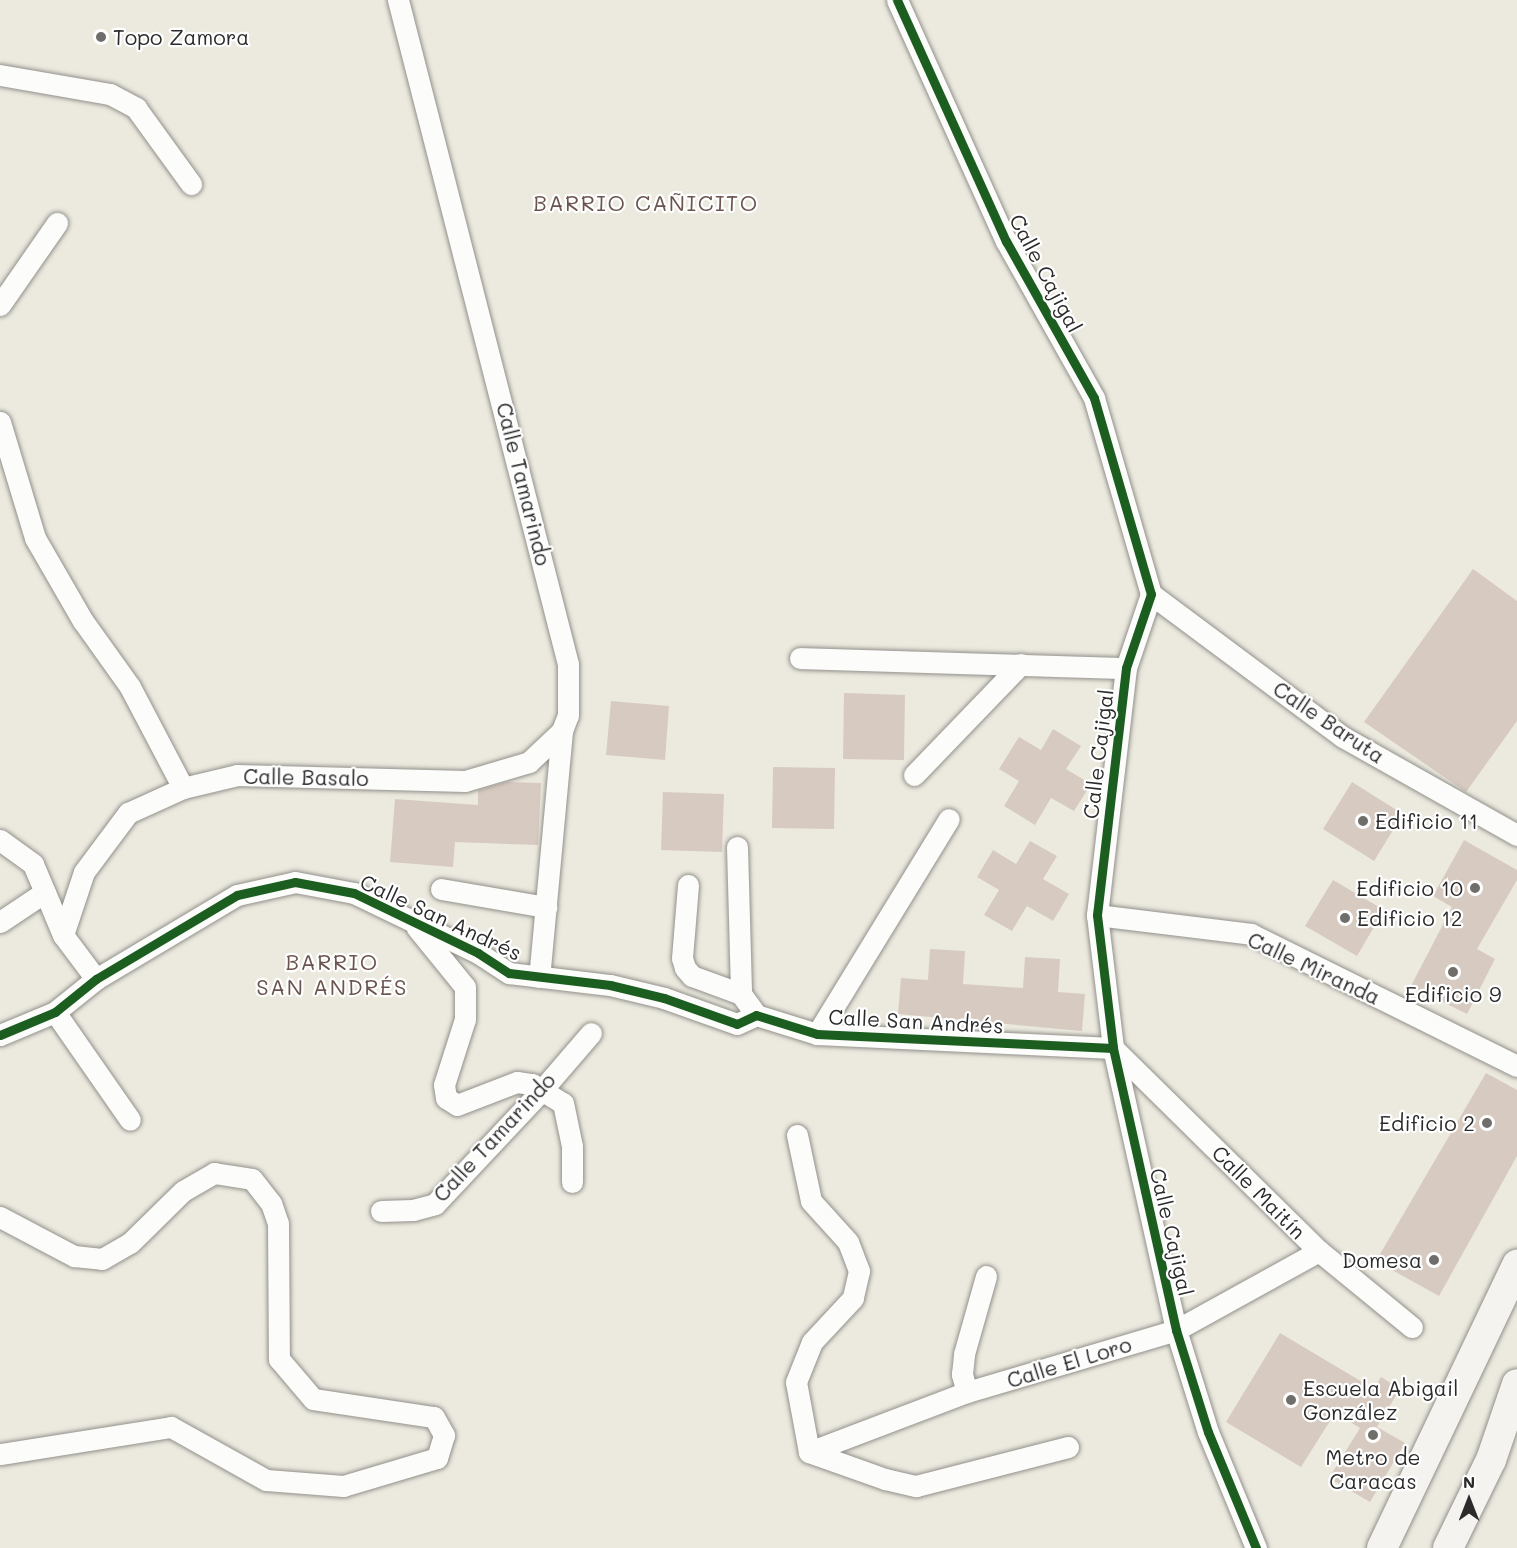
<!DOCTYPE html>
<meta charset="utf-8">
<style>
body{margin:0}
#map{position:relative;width:1517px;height:1548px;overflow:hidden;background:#eceadf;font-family:Mali,sans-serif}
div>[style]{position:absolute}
.building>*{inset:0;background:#d7cac1}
.roads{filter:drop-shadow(0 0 2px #92908b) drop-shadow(0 0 2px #92908b)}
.minor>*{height:21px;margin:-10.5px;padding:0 10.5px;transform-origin:10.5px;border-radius:10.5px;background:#fcfcfa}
.secondary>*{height:30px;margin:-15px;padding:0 15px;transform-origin:15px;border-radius:15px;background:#f5f3ef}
.cycleway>*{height:9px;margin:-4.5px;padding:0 4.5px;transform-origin:4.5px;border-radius:4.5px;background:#1b5e20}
.dots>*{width:16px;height:16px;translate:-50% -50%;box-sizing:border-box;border:3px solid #fff;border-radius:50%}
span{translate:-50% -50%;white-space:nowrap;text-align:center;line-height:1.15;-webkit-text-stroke:4.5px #fff;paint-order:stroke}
.poi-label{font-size:21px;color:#2b2b2b}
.left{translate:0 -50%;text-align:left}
.right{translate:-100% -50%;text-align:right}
.street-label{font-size:21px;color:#2b2b2b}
.neighbourhood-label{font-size:22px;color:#6b534e;letter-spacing:1.5px}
.north{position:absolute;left:1439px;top:1470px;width:60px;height:60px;-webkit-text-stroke:4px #fff;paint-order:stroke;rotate:0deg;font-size:16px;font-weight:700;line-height:24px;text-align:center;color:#2b2b2b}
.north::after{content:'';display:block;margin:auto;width:21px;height:27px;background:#2b2b2b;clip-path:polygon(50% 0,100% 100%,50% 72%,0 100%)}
</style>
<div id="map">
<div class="building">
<div style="clip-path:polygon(1473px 569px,1517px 601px,1517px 721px,1466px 792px,1364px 722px)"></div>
<div style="clip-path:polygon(844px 693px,905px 695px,904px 760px,843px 759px)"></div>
<div style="clip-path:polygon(611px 701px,669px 706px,665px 760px,606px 755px)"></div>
<div style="clip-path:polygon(1053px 729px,1081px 746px,1066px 769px,1091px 784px,1074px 811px,1051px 798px,1035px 825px,1004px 806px,1019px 781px,999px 769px,1019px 737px,1041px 750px)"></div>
<div style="clip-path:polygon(773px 767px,835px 768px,834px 829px,772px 828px)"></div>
<div style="clip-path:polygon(507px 782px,541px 783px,538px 845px,455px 842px,453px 867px,390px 862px,395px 799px,478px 805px,478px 790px)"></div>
<div style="clip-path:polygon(1352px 782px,1403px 814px,1374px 861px,1323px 829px)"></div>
<div style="clip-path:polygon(663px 792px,724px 794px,722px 852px,661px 850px)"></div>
<div style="clip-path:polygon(1464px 840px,1517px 870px,1517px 880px,1477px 949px,1495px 959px,1467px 1014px,1411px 986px,1452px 907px,1433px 896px)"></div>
<div style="clip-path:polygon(1030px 841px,1057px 856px,1043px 879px,1069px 894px,1053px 921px,1027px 906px,1012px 931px,984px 915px,999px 890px,977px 877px,993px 850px,1016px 864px)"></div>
<div style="clip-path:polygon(1333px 880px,1384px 910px,1357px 956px,1305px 926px)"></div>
<div style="clip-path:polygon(930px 949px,965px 951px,963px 984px,1023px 988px,1025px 957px,1060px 959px,1058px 992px,1085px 994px,1082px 1031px,898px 1014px,901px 978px,928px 980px)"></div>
<div style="clip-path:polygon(1486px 1073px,1517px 1090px,1517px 1156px,1439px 1296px,1376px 1261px)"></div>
<div style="clip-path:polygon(1280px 1333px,1374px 1389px,1381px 1377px,1400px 1389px,1377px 1427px,1405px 1443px,1370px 1502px,1329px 1478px,1360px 1428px,1335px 1413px,1301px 1467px,1226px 1422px)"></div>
</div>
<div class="roads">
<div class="minor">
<div style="left:398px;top:0;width:685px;rotate:75.64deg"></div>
<div style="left:568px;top:664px;width:51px;rotate:90deg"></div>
<div style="left:568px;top:715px;width:17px;rotate:111deg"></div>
<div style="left:562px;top:731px;width:247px;rotate:95.3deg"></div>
<div style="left:897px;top:0;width:265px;rotate:65.7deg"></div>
<div style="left:1006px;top:241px;width:180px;rotate:60.7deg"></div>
<div style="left:1094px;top:398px;width:204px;rotate:73.8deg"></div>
<div style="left:1151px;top:594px;width:78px;rotate:108.7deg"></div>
<div style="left:1126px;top:668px;width:249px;rotate:96.7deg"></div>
<div style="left:1097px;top:915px;width:134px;rotate:83.1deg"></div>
<div style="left:1113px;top:1048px;width:289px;rotate:77.4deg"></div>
<div style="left:1176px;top:1330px;width:107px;rotate:72.6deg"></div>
<div style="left:1208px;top:1432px;width:126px;rotate:67.5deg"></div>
<div style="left:0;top:75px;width:112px;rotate:9.8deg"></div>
<div style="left:110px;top:94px;width:30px;rotate:28deg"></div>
<div style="left:136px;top:108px;width:94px;rotate:54.1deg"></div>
<div style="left:0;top:305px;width:100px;rotate:-55.2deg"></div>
<div style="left:0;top:422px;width:121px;rotate:73.2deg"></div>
<div style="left:35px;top:538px;width:96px;rotate:60deg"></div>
<div style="left:83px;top:621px;width:81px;rotate:54.5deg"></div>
<div style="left:130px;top:687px;width:114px;rotate:62.3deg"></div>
<div style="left:1151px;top:594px;width:239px;rotate:36.7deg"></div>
<div style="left:1343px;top:737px;width:200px;rotate:29.4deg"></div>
<div style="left:800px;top:658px;width:326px;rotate:1.8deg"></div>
<div style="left:914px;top:775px;width:154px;rotate:-46.1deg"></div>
<div style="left:0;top:840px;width:41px;rotate:36deg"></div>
<div style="left:33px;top:864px;width:77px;rotate:67.1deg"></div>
<div style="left:737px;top:847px;width:147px;rotate:88.4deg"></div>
<div style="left:688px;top:885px;width:73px;rotate:94.7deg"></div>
<div style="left:682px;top:958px;width:10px;rotate:73deg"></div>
<div style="left:685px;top:968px;width:11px;rotate:49deg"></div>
<div style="left:692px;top:976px;width:52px;rotate:20.2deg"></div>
<div style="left:741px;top:994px;width:26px;rotate:54deg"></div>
<div style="left:441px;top:889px;width:107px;rotate:9.7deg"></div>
<div style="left:1097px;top:915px;width:155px;rotate:7deg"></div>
<div style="left:1251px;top:934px;width:297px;rotate:26.4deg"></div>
<div style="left:0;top:922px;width:54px;rotate:-33.7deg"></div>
<div style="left:417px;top:928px;width:76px;rotate:50.9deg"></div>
<div style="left:465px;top:987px;width:32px;rotate:90deg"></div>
<div style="left:465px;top:1019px;width:69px;rotate:107.7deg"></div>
<div style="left:444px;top:1085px;width:13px;rotate:81deg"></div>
<div style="left:446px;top:1098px;width:13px;rotate:32deg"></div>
<div style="left:457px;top:1105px;width:64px;rotate:-21deg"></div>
<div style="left:517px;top:1082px;width:15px;rotate:8deg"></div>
<div style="left:532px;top:1084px;width:36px;rotate:32deg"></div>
<div style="left:563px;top:1103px;width:44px;rotate:78.2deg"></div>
<div style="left:572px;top:1146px;width:36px;rotate:90deg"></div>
<div style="left:96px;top:979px;width:55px;rotate:-126.9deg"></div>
<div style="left:63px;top:935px;width:66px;rotate:-71.6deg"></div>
<div style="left:84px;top:872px;width:74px;rotate:-53.3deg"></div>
<div style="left:128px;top:813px;width:60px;rotate:-24.4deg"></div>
<div style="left:183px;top:788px;width:56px;rotate:-13.5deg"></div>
<div style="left:237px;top:775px;width:228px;rotate:1.5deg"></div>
<div style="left:465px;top:781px;width:67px;rotate:-16.5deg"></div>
<div style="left:529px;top:762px;width:45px;rotate:-43.2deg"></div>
<div style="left:55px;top:1012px;width:131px;rotate:55.2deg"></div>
<div style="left:817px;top:1034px;width:252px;rotate:-58.5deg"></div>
<div style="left:0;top:1035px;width:60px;rotate:-22.7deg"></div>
<div style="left:55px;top:1012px;width:53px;rotate:-38.8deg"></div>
<div style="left:96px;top:979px;width:164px;rotate:-30.8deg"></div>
<div style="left:237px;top:895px;width:59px;rotate:-12.6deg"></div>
<div style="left:295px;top:882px;width:60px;rotate:10.6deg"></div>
<div style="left:354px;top:893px;width:138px;rotate:25.8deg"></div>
<div style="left:478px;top:953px;width:37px;rotate:33deg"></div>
<div style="left:509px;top:973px;width:102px;rotate:6.8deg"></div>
<div style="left:610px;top:985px;width:56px;rotate:13.5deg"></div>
<div style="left:664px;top:998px;width:77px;rotate:19.6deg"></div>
<div style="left:737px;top:1024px;width:21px;rotate:-25deg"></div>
<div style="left:756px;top:1015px;width:64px;rotate:17.3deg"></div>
<div style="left:817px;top:1034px;width:296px;rotate:2.7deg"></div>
<div style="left:1113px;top:1048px;width:289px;rotate:44.6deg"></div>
<div style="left:1319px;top:1251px;width:120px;rotate:39.3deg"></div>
<div style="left:797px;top:1135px;width:67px;rotate:78deg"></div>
<div style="left:811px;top:1201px;width:55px;rotate:47.9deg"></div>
<div style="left:848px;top:1242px;width:31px;rotate:69deg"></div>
<div style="left:859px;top:1271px;width:28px;rotate:103deg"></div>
<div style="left:853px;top:1298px;width:60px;rotate:133deg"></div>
<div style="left:812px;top:1342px;width:43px;rotate:111.8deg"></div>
<div style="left:796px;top:1382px;width:71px;rotate:79.5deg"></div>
<div style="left:809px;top:1452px;width:81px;rotate:19.6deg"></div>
<div style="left:885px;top:1479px;width:32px;rotate:13deg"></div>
<div style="left:916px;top:1486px;width:157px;rotate:-14.4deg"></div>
<div style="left:381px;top:1211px;width:32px;rotate:-2deg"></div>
<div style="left:413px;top:1210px;width:23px;rotate:-15deg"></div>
<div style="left:435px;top:1204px;width:156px;rotate:-46.8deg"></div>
<div style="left:542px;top:1090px;width:75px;rotate:-49.3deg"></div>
<div style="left:0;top:1217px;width:84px;rotate:27.8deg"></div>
<div style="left:74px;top:1256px;width:28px;rotate:6deg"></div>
<div style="left:102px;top:1259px;width:32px;rotate:-30deg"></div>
<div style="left:130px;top:1243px;width:74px;rotate:-44.5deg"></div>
<div style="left:183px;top:1191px;width:36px;rotate:-30deg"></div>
<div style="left:214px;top:1173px;width:38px;rotate:9deg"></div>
<div style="left:252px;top:1179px;width:31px;rotate:52deg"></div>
<div style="left:271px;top:1203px;width:21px;rotate:71deg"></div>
<div style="left:278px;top:1223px;width:136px;rotate:89.6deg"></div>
<div style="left:279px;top:1359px;width:52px;rotate:49.6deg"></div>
<div style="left:313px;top:1399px;width:122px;rotate:8.5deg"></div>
<div style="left:434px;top:1417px;width:21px;rotate:61deg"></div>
<div style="left:444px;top:1435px;width:24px;rotate:107deg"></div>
<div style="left:437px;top:1458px;width:98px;rotate:163.4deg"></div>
<div style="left:343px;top:1486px;width:77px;rotate:-175.5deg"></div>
<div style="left:266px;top:1480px;width:109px;rotate:-150.8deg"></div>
<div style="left:171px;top:1427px;width:173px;rotate:171deg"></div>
<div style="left:967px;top:1392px;width:19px;rotate:-106deg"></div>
<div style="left:962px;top:1374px;width:20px;rotate:-84deg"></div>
<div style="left:964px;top:1354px;width:81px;rotate:-74.2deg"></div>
<div style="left:809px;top:1452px;width:169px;rotate:-20.8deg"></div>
<div style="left:967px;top:1392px;width:218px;rotate:-16.5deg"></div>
<div style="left:1176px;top:1330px;width:163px;rotate:-28.9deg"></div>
</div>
<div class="secondary">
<div style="left:1382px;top:1548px;width:314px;rotate:-64.5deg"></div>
<div style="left:1448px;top:1548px;width:98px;rotate:-64deg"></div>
<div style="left:1491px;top:1460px;width:80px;rotate:-71.1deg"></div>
</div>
</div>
<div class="cycleway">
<div style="left:897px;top:0;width:265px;rotate:65.7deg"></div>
<div style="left:1006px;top:241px;width:180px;rotate:60.7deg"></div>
<div style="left:1094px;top:398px;width:204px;rotate:73.8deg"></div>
<div style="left:1151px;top:594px;width:78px;rotate:108.7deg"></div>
<div style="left:1126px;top:668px;width:249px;rotate:96.7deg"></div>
<div style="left:1097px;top:915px;width:134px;rotate:83.1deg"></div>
<div style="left:1113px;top:1048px;width:289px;rotate:77.4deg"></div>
<div style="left:1176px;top:1330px;width:107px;rotate:72.6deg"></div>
<div style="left:1208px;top:1432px;width:126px;rotate:67.5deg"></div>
<div style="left:0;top:1035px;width:60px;rotate:-22.7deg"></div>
<div style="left:55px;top:1012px;width:53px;rotate:-38.8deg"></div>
<div style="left:96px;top:979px;width:164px;rotate:-30.8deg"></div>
<div style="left:237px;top:895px;width:59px;rotate:-12.6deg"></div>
<div style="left:295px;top:882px;width:60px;rotate:10.6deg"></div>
<div style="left:354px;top:893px;width:138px;rotate:25.8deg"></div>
<div style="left:478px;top:953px;width:37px;rotate:33deg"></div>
<div style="left:509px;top:973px;width:102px;rotate:6.8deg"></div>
<div style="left:610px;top:985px;width:56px;rotate:13.5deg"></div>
<div style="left:664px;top:998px;width:77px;rotate:19.6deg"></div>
<div style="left:737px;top:1024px;width:21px;rotate:-25deg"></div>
<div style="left:756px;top:1015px;width:64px;rotate:17.3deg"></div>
<div style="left:817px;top:1034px;width:296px;rotate:2.7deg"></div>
</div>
<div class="dots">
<div style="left:101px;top:37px;background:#6f6e6a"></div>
<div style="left:1363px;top:821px;background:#6f6e6a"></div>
<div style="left:1475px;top:888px;background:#6f6e6a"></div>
<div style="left:1345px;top:918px;background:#6f6e6a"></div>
<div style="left:1453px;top:972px;background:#6f6e6a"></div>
<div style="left:1487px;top:1123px;background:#6f6e6a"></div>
<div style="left:1434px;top:1260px;background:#6f6e6a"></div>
<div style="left:1291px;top:1400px;background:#6f6e6a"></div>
<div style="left:1373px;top:1435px;background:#6f6e6a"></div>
</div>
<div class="poi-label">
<span class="left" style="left:113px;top:37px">Topo Zamora</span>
<span class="left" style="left:1375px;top:821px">Edificio 11</span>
<span class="right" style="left:1463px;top:888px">Edificio 10</span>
<span class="left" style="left:1357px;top:918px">Edificio 12</span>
<span style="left:1453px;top:994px">Edificio 9</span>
<span class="right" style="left:1475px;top:1123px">Edificio 2</span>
<span class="right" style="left:1422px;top:1260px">Domesa</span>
<span class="left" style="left:1303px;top:1400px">Escuela Abigail<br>González</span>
<span style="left:1373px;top:1469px">Metro de<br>Caracas</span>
</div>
<div class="street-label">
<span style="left:1046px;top:273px;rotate:62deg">Calle Cajigal</span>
<span style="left:524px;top:484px;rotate:76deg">Calle Tamarindo</span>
<span style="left:1329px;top:722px;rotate:34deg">Calle Baruta</span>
<span style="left:1098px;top:754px;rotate:-83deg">Calle Cajigal</span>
<span style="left:306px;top:777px;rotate:1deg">Calle Basalo</span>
<span style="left:441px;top:917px;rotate:25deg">Calle San Andrés</span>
<span style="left:1314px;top:968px;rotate:25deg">Calle Miranda</span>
<span style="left:916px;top:1021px;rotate:3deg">Calle San Andrés</span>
<span style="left:494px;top:1137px;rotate:-47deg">Calle Tamarindo</span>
<span style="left:1259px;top:1192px;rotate:45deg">Calle Maitín</span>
<span style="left:1172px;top:1232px;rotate:77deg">Calle Cajigal</span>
<span style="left:1069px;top:1362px;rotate:-17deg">Calle El Loro</span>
</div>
<div class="neighbourhood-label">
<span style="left:646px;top:203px">BARRIO CAÑICITO</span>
<span style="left:332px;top:974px">BARRIO<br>SAN ANDRÉS</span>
</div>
<div class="north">N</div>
</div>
